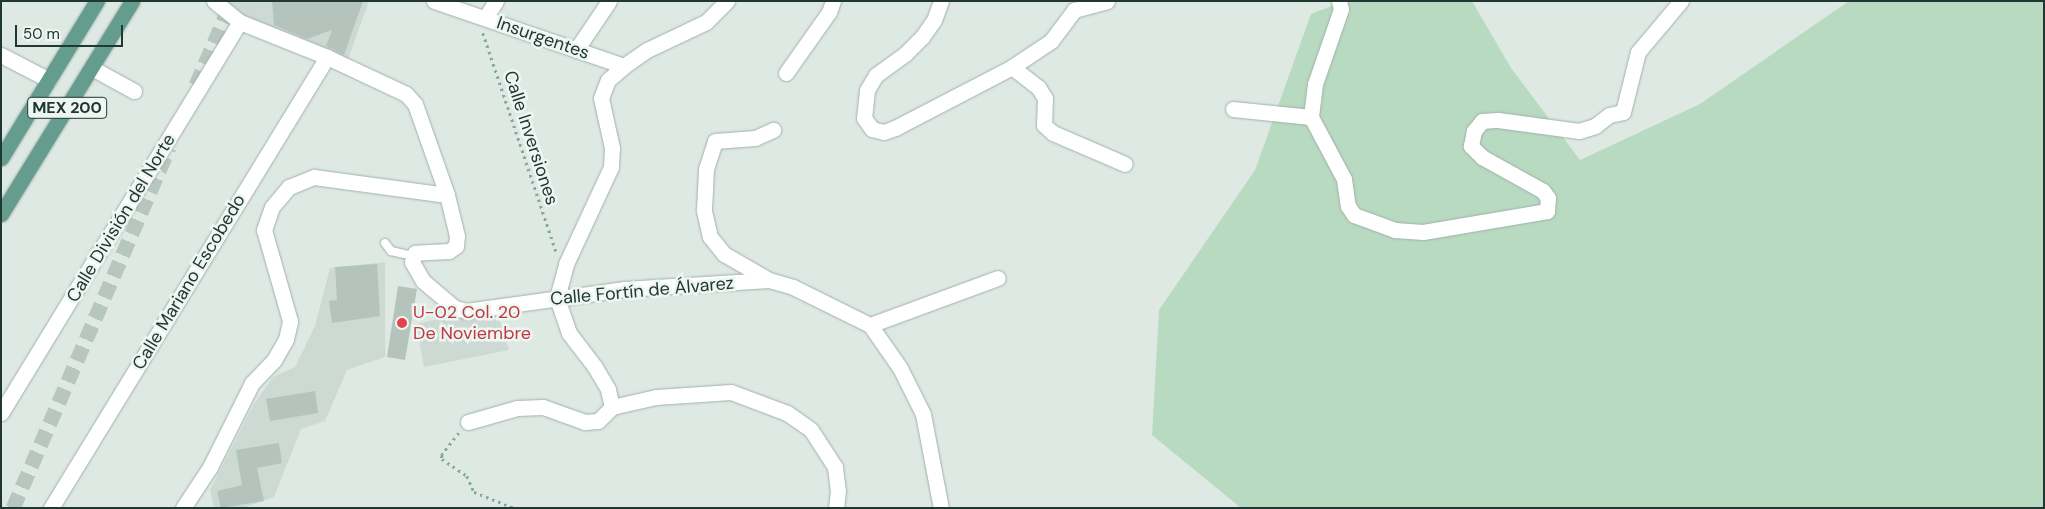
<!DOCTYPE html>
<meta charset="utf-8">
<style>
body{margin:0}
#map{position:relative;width:2045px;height:509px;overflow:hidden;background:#dee9e4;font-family:"DM Sans",sans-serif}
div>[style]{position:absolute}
.built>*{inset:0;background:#cdd9d3}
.green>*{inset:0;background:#b8dac0}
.building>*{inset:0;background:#b4c4bd}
.motorway-tunnel>*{height:15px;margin-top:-7.5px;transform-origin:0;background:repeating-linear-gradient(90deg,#b8c6c0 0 15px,transparent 0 23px)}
.path>*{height:2.5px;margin-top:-1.25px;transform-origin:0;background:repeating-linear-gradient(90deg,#80ab9d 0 2.5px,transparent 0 6.5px)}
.roads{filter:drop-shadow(0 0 1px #a1b0ab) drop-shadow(0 0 1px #a1b0ab)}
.service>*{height:8px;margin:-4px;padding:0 4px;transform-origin:4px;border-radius:4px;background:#fff}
.minor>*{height:15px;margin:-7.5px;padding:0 7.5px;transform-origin:7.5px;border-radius:7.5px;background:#fff}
.primary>*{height:15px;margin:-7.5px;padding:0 7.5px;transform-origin:7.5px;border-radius:7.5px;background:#649d8d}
.dots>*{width:14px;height:14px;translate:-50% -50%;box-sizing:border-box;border:2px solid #eef6f2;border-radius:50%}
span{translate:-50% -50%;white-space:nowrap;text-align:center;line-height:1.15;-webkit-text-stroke:5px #eef6f2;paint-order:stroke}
.shield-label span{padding:1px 4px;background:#eef6f2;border:1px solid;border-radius:4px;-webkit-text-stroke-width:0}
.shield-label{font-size:16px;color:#203831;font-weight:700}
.street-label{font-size:18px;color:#203831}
.health-label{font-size:18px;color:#be3a42}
.left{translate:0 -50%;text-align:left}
.frame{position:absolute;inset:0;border:2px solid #203831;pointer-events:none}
.scale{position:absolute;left:15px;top:25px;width:108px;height:22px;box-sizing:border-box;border:2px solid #203831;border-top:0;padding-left:6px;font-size:15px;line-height:18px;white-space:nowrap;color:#203831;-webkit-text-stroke:4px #eef6f2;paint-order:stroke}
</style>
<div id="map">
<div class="built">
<div style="clip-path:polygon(220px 1px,369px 1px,347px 62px,241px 20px)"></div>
<div style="clip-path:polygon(385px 262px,385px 357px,347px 370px,325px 421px,301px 429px,274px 497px,242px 508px,214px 508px,210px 490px,254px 404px,273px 377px,295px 367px,315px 326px,330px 268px)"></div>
<div style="clip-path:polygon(495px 306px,509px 350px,424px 367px,416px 324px)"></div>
</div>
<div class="green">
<div style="clip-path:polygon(1345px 1px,1472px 1px,1511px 68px,1580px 160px,1700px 104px,1849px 1px,2044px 1px,2044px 508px,1241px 508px,1152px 435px,1159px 310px,1255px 170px,1311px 14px)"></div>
</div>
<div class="building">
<div style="clip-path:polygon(272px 1px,363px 1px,344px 55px,326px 46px,332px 30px,307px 39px,274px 25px)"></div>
<div style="clip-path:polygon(377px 264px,380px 316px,332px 323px,329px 301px,337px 300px,335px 267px)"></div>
<div style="clip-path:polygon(398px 286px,417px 289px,405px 360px,387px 357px)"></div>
<div style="clip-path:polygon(315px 391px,318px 413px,270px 421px,266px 399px)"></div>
<div style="clip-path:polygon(279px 443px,282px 463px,257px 468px,264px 501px,221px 508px,217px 491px,242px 485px,236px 450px)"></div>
</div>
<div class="motorway-tunnel">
<div style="left:196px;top:85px;width:91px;rotate:-66.8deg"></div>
<div style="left:13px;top:508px;width:393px;rotate:-66.6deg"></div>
</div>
<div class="path">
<div style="left:483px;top:33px;width:230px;rotate:71.5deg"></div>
<div style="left:459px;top:433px;width:28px;rotate:128deg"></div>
<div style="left:442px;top:455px;width:4px;rotate:90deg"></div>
<div style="left:442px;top:459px;width:30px;rotate:34deg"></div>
<div style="left:467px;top:476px;width:17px;rotate:66deg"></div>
<div style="left:474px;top:492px;width:43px;rotate:21.8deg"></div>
</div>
<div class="roads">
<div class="service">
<div style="left:385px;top:243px;width:10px;rotate:53deg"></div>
<div style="left:391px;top:251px;width:22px;rotate:13deg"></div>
</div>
<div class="minor">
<div style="left:214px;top:1px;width:33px;rotate:39deg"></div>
<div style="left:240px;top:22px;width:94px;rotate:21.9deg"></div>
<div style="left:327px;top:57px;width:87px;rotate:25.1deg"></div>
<div style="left:406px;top:94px;width:13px;rotate:48deg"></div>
<div style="left:415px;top:104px;width:96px;rotate:70.6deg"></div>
<div style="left:447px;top:195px;width:42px;rotate:76.3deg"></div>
<div style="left:457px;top:236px;width:10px;rotate:96deg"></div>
<div style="left:456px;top:246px;width:9px;rotate:144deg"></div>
<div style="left:449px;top:251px;width:34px;rotate:177deg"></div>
<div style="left:415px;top:253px;width:9px;rotate:108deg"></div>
<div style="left:412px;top:262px;width:22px;rotate:60deg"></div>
<div style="left:423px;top:281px;width:42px;rotate:40.2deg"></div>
<div style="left:455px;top:308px;width:11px;rotate:15deg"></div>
<div style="left:466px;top:311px;width:160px;rotate:-7.9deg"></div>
<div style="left:624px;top:289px;width:145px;rotate:-3.6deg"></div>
<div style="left:769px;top:280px;width:25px;rotate:16deg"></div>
<div style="left:793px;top:287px;width:86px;rotate:26.3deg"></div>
<div style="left:870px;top:325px;width:52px;rotate:55.1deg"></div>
<div style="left:900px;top:368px;width:51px;rotate:63.4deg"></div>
<div style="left:923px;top:414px;width:96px;rotate:79.2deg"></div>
<div style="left:434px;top:1px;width:201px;rotate:18.9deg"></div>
<div style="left:941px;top:1px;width:20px;rotate:110deg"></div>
<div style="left:934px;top:20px;width:21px;rotate:125deg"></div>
<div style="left:922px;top:37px;width:24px;rotate:135deg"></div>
<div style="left:905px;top:54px;width:36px;rotate:144deg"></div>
<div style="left:876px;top:75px;width:17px;rotate:121deg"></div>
<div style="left:867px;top:90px;width:28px;rotate:96deg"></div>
<div style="left:864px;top:118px;width:14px;rotate:54deg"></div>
<div style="left:872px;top:129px;width:12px;rotate:14deg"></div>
<div style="left:884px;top:132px;width:12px;rotate:-20deg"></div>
<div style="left:895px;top:128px;width:132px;rotate:-27.5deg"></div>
<div style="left:1012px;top:67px;width:47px;rotate:-33.7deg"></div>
<div style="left:1051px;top:41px;width:39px;rotate:-53deg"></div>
<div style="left:1074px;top:10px;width:34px;rotate:-15deg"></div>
<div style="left:1339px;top:1px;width:8px;rotate:76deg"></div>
<div style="left:1341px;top:9px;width:79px;rotate:109.1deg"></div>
<div style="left:1315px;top:84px;width:33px;rotate:97deg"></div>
<div style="left:1311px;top:117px;width:70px;rotate:62deg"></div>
<div style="left:1344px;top:179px;width:27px;rotate:82deg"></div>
<div style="left:1348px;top:206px;width:11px;rotate:56deg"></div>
<div style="left:1354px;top:215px;width:44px;rotate:20.1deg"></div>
<div style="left:1395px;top:230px;width:28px;rotate:4deg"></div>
<div style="left:1423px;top:232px;width:126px;rotate:-9.6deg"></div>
<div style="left:1547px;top:211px;width:13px;rotate:-86deg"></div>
<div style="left:1548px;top:198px;width:9px;rotate:-126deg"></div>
<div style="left:1543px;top:191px;width:70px;rotate:-150.9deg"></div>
<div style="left:1482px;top:157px;width:16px;rotate:-135deg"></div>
<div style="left:1471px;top:146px;width:15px;rotate:-79deg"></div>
<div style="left:1474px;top:131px;width:13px;rotate:-51deg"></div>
<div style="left:1482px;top:121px;width:16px;rotate:-4deg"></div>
<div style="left:1498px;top:120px;width:82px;rotate:7.7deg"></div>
<div style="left:1579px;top:131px;width:17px;rotate:-17deg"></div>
<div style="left:1595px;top:126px;width:18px;rotate:-38deg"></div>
<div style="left:1609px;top:115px;width:14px;rotate:-12deg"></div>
<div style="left:1623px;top:112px;width:62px;rotate:-76deg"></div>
<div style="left:1638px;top:52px;width:67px;rotate:-49.9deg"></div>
<div style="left:485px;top:18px;width:20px;rotate:-57deg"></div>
<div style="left:576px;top:50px;width:59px;rotate:-56deg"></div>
<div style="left:1px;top:55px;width:54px;rotate:27.5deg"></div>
<div style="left:1012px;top:67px;width:33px;rotate:38deg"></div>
<div style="left:1038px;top:87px;width:13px;rotate:58deg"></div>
<div style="left:1045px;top:98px;width:27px;rotate:92deg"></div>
<div style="left:1044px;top:125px;width:12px;rotate:42deg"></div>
<div style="left:1053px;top:133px;width:78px;rotate:23.3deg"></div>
<div style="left:92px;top:68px;width:48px;rotate:28.7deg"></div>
<div style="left:786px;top:73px;width:75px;rotate:-54.8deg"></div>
<div style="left:829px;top:12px;width:12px;rotate:-70deg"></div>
<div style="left:1233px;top:109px;width:78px;rotate:5.9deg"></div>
<div style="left:769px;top:280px;width:52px;rotate:-150deg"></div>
<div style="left:724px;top:254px;width:22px;rotate:-129deg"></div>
<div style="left:710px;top:237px;width:28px;rotate:-103deg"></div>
<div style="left:704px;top:210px;width:41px;rotate:-87.2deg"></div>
<div style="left:706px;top:169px;width:29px;rotate:-72deg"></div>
<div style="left:715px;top:141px;width:40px;rotate:-4.3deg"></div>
<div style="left:755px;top:138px;width:20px;rotate:-24deg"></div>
<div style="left:870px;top:325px;width:136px;rotate:-20.2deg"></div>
<div style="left:612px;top:407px;width:18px;rotate:-103deg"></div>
<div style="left:608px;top:389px;width:26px;rotate:-121deg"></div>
<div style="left:595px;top:367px;width:43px;rotate:-127.4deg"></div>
<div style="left:569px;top:333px;width:37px;rotate:-109deg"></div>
<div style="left:557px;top:298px;width:35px;rotate:-75deg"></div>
<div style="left:566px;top:264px;width:107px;rotate:-65.1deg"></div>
<div style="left:611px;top:167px;width:19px;rotate:-87deg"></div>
<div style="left:612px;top:148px;width:51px;rotate:-102.4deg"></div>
<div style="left:601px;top:98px;width:19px;rotate:-69deg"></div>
<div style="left:608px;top:80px;width:21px;rotate:-41deg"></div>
<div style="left:624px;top:66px;width:28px;rotate:-35deg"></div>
<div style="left:647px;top:50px;width:65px;rotate:-25.4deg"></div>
<div style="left:706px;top:22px;width:30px;rotate:-45deg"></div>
<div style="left:1px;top:413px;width:458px;rotate:-58.6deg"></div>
<div style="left:468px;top:422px;width:51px;rotate:-15.9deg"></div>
<div style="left:517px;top:408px;width:26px;rotate:-2deg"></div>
<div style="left:543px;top:407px;width:45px;rotate:19.7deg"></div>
<div style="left:585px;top:422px;width:13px;rotate:-4deg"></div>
<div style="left:598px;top:421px;width:20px;rotate:-45deg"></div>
<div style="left:612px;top:407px;width:45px;rotate:-12.8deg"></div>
<div style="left:656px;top:397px;width:75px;rotate:-3.8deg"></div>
<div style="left:731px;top:392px;width:60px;rotate:20.6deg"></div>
<div style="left:787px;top:413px;width:29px;rotate:35deg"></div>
<div style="left:811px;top:430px;width:44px;rotate:57deg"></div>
<div style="left:835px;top:467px;width:23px;rotate:83deg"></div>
<div style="left:838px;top:490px;width:18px;rotate:96deg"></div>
<div style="left:51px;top:508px;width:529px;rotate:-58.53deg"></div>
<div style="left:183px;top:508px;width:49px;rotate:-56.6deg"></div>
<div style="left:210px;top:467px;width:94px;rotate:-63.4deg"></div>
<div style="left:252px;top:383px;width:32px;rotate:-46deg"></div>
<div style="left:274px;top:360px;width:24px;rotate:-60deg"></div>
<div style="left:286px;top:339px;width:18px;rotate:-77deg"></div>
<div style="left:290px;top:321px;width:95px;rotate:-105.9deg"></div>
<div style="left:264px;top:230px;width:24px;rotate:-71deg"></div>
<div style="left:272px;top:207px;width:26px;rotate:-50deg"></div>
<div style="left:289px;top:187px;width:27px;rotate:-22deg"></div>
<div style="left:314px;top:177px;width:134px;rotate:7.7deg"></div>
</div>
<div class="primary">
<div style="left:1px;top:158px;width:184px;rotate:-58.6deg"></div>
<div style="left:1px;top:214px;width:250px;rotate:-58.4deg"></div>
</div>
</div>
<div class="dots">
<div style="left:402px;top:323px;background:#e0444e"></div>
</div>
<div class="shield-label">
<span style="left:67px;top:108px">MEX 200</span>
</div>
<div class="street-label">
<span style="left:543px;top:38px;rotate:19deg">Insurgentes</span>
<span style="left:531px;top:138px;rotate:72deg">Calle Inversiones</span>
<span style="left:121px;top:218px;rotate:-59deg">Calle División del Norte</span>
<span style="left:189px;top:282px;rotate:-59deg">Calle Mariano Escobedo</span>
<span style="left:642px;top:291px;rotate:-5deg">Calle Fortín de Álvarez</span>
</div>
<div class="health-label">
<span class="left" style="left:413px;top:323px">U-02 Col. 20<br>De Noviembre</span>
</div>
<div class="frame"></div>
<div class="scale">50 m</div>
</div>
